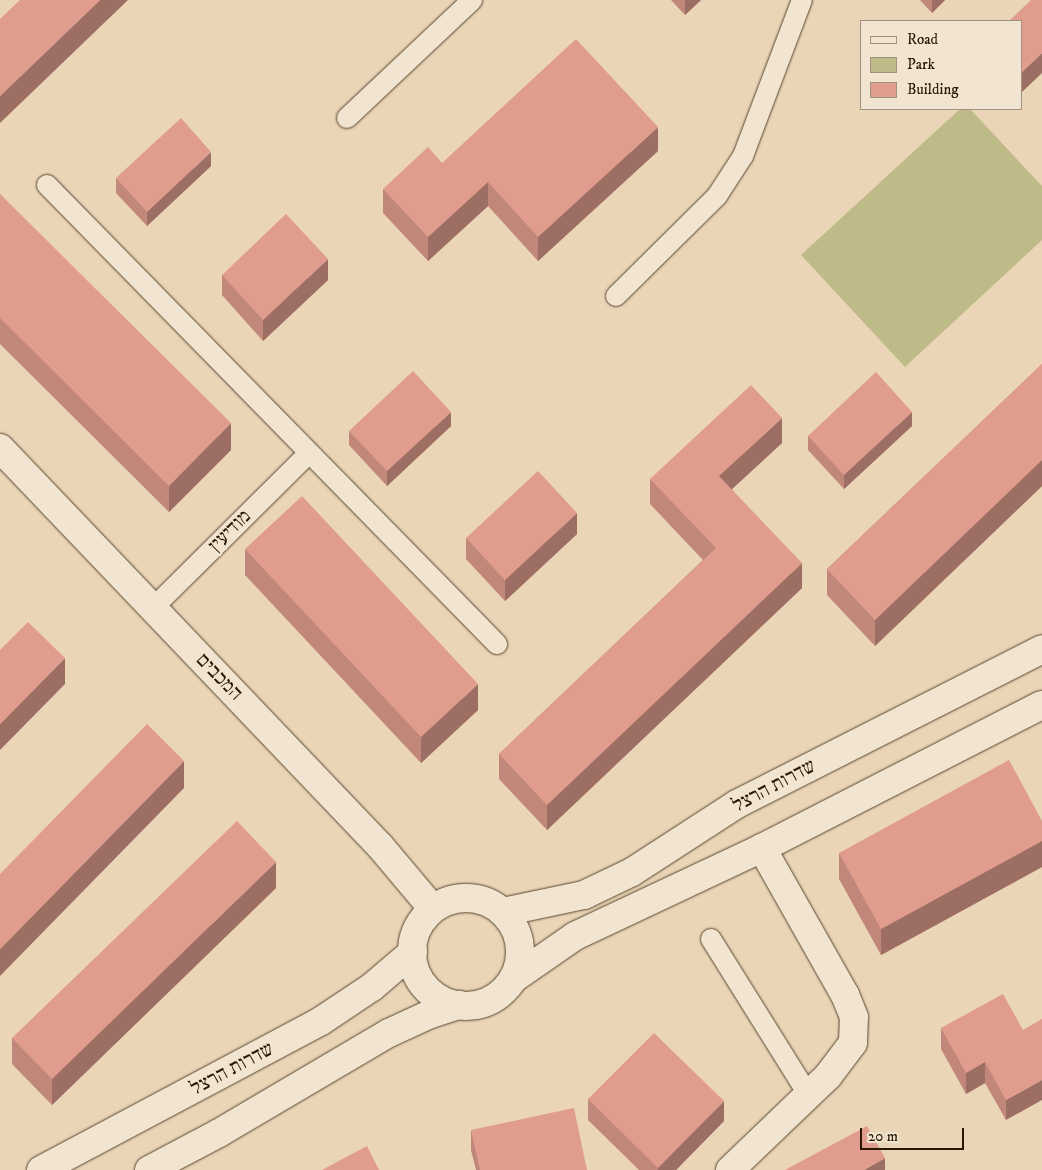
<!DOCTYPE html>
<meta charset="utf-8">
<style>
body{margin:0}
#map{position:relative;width:1042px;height:1170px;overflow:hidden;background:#ead5b6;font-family:"IM FELL DW Pica","Frank Ruhl Libre",serif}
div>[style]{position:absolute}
.green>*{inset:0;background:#bfbb88}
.roads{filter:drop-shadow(0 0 1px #58462f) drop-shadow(0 0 1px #58462f)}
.lane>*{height:20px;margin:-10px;padding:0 10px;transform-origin:10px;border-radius:10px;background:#f1e4d0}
.street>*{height:28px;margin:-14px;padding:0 14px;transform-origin:14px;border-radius:14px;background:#f1e4d0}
.secondary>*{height:28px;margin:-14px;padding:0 14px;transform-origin:14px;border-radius:14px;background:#f1e4d0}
.secondary>.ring{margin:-14px;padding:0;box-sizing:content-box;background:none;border:28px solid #f1e4d0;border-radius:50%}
.wall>*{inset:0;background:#c1877a}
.shaded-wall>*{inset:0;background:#9d6e63}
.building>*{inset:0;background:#e09d8e}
span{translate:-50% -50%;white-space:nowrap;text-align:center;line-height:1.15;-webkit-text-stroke:4.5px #f1e4d0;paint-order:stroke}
.street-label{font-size:20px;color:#271602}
.legend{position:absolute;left:860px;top:20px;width:162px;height:90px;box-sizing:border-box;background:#f1e4d0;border:1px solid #a0927e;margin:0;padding:6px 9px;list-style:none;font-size:15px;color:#271602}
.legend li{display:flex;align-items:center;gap:10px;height:25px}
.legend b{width:25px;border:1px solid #a0927e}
.scale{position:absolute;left:860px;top:1128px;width:104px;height:22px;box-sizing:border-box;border:2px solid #271602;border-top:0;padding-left:6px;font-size:15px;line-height:18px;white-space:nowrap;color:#271602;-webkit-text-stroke:4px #f1e4d0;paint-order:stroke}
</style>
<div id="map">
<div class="green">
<div style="clip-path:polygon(960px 109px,970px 109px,1042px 186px,1042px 240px,905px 367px,801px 255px)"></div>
</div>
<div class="roads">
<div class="lane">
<div style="left:347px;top:118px;width:172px;rotate:-43.3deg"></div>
<div style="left:47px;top:185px;width:643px;rotate:45.57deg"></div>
<div style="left:616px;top:296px;width:142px;rotate:-44.7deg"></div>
<div style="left:717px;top:196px;width:48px;rotate:-57deg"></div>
<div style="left:743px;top:156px;width:167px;rotate:-69.3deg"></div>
<div style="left:153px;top:608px;width:218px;rotate:-44.8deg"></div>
<div style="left:711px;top:939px;width:183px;rotate:58deg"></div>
</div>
<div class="street">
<div style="left:0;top:448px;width:550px;rotate:46.33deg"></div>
<div style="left:380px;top:846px;width:82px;rotate:49.9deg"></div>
<div style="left:730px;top:1170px;width:136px;rotate:-43.8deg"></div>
<div style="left:828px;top:1076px;width:41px;rotate:-52.9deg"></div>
<div style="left:853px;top:1043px;width:26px;rotate:-88deg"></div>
<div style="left:854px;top:1017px;width:24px;rotate:-112deg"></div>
<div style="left:845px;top:995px;width:169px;rotate:-119.5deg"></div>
</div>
<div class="secondary">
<div class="ring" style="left:412px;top:898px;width:80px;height:80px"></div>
<div style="left:503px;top:912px;width:83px;rotate:-11.9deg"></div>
<div style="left:584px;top:895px;width:53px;rotate:-25.6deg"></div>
<div style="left:632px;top:872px;width:125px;rotate:-32.9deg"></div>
<div style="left:737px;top:804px;width:342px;rotate:-26.9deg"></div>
<div style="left:513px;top:979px;width:75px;rotate:-34.7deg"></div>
<div style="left:575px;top:936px;width:207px;rotate:-25.2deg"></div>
<div style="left:762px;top:848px;width:314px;rotate:-27.1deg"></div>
<div style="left:41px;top:1170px;width:317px;rotate:-28deg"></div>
<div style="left:321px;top:1021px;width:61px;rotate:-33.7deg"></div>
<div style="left:372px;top:987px;width:54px;rotate:-40.5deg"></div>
<div style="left:149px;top:1170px;width:79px;rotate:-27.9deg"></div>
<div style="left:219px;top:1133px;width:197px;rotate:-30.5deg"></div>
<div style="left:389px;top:1033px;width:43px;rotate:-24.8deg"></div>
<div style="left:428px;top:1015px;width:33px;rotate:-18deg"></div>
</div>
</div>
<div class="wall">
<div style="clip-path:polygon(671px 0,701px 0,685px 15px)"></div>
<div style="clip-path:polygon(920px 0,945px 0,932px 13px)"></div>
<div style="clip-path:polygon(658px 151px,538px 261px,488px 206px,428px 261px,383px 213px,383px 189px,442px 163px)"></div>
<div style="clip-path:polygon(211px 166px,147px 226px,116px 193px,116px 178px)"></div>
<div style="clip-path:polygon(0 194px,231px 450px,169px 512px,0 344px)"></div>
<div style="clip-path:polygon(222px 275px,328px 280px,263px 341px,222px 295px)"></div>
<div style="clip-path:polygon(1042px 364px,1042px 486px,875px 646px,827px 595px,827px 569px)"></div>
<div style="clip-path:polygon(451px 426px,387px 486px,349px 445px,349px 431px)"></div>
<div style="clip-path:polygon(912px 426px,844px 489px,808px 450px,808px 436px)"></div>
<div style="clip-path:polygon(782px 443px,732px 489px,802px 588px,547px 830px,499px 779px,499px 754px,703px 560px,650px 504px,650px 479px)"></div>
<div style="clip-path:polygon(577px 534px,505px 601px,466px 559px,466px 538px)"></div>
<div style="clip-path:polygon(245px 549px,478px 710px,421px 763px,245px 575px)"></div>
<div style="clip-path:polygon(1042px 821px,1042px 867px,881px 955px,839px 879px,839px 853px)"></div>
<div style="clip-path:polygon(276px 888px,52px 1105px,12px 1064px,12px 1038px)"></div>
<div style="clip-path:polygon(941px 1028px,1023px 1030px,1006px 1120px,985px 1083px,966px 1094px,941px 1049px)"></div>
<div style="clip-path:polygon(588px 1099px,724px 1121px,676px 1170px,639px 1170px,588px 1120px)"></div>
<div style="clip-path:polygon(471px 1130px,587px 1170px,476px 1170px,471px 1150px)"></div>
</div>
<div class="shaded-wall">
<div style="clip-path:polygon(100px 0,128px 0,0 123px,0 96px)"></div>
<div style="clip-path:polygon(685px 0,701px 0,685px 15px)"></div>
<div style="clip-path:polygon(932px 0,945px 0,932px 13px)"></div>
<div style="clip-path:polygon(1042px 53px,1042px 73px,1021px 93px,1021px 73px)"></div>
<div style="clip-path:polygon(658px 127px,658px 151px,538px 261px,538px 237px)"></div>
<div style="clip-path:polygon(211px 152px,211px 166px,147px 226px,147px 212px)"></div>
<div style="clip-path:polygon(488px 182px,488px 206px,428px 261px,428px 237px)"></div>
<div style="clip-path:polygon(328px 259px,328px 280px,263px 341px,263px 320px)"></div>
<div style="clip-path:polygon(451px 412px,451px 426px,387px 486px,387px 471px)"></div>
<div style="clip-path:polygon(912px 412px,912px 426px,844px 489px,844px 475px)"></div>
<div style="clip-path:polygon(782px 418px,782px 443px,719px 501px,719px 476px)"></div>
<div style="clip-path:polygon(231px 423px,231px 450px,169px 512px,169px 486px)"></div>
<div style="clip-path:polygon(1042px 460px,1042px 486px,875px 646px,875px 620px)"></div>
<div style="clip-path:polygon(577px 513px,577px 534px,505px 601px,505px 580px)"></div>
<div style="clip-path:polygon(802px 563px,802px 588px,547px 830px,547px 805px)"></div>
<div style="clip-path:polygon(65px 658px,65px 684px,0 750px,0 724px)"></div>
<div style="clip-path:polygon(478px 684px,478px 710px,421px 763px,421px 737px)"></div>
<div style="clip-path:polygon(184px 761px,184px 788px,0 976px,0 949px)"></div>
<div style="clip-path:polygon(1042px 841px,1042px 867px,881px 955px,881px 929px)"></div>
<div style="clip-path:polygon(276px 862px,276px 888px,52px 1105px,52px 1079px)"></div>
<div style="clip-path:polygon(985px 1062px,985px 1083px,966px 1094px,966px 1073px)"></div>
<div style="clip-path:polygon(1042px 1080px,1042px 1100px,1006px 1120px,1006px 1100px)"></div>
<div style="clip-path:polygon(724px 1101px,724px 1121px,676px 1170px,658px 1170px,658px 1168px)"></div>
<div style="clip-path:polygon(885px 1158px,885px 1170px,864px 1170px)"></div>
</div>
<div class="building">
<div style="clip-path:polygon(20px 0,100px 0,0 96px,0 19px)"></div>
<div style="clip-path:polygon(1031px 0,1042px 0,1042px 53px,1021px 73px,1021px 21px,1009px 21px)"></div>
<div style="clip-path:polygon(576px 39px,658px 127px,538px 237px,488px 182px,428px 237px,383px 189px,428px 147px,442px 163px)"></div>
<div style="clip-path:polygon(181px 118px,211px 152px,147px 212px,116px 178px)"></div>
<div style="clip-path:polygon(0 194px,231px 423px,169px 486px,0 318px)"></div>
<div style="clip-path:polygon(286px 214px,328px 259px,263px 320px,222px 275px)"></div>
<div style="clip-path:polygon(1042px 364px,1042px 460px,875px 620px,827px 569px)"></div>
<div style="clip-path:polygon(413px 371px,451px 412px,387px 471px,349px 431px)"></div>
<div style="clip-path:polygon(876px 372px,912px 412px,844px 475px,808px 436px)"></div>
<div style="clip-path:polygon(751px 385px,782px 418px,719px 476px,802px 563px,547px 805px,499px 754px,716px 548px,650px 479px)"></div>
<div style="clip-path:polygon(538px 471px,577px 513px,505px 580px,466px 538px)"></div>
<div style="clip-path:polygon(302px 496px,478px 684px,421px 737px,245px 549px)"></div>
<div style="clip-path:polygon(28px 622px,65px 658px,0 724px,0 650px)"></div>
<div style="clip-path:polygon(147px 724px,184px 761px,0 949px,0 874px)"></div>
<div style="clip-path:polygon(1009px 760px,1042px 821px,1042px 841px,881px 929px,839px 853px)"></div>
<div style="clip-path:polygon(237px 821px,276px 862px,52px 1079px,12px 1038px)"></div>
<div style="clip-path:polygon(1003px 994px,1023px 1030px,1042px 1019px,1042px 1080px,1006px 1100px,985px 1062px,966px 1073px,941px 1028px)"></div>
<div style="clip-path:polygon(654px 1033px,724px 1101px,658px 1168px,588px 1099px)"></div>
<div style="clip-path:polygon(574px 1108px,587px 1170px,480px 1170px,471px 1130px)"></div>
<div style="clip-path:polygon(867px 1126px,885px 1158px,864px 1170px,785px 1170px)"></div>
<div style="clip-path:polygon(367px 1146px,379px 1170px,322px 1170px)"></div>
</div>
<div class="street-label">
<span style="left:230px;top:531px;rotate:-45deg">מודיעין</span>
<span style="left:219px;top:677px;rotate:46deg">המכבים</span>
<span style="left:774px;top:786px;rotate:-28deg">שדרות הרצל</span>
<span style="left:232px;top:1069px;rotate:-28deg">שדרות הרצל</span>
</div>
<ul class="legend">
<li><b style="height:6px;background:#f1e4d0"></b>Road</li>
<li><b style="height:14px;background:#bfbb88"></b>Park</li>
<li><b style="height:14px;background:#e09d8e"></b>Building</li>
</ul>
<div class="scale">20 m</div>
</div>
